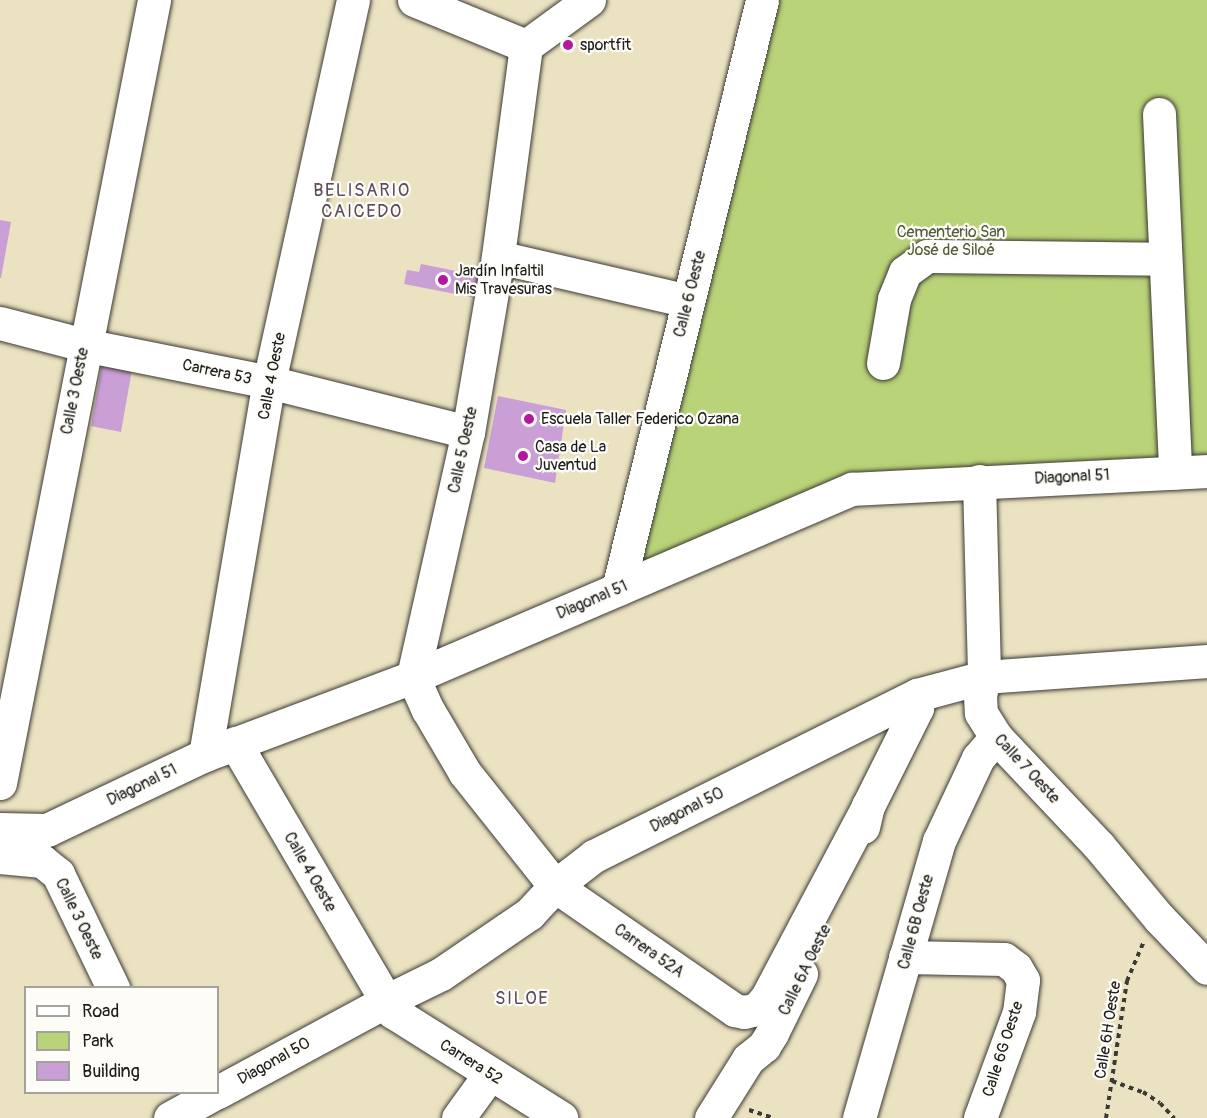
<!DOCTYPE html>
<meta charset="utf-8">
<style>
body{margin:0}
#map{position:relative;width:1207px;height:1118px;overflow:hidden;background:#ebe2c1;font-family:Pangolin,sans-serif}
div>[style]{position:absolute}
.green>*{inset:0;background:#b9d378}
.building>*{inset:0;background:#ca9fd5}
.path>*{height:4px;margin-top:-2px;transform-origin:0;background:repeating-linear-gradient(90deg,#3b3a35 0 4.5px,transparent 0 9px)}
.roads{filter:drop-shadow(0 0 2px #3b3a35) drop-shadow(0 0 2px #3b3a35)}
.minor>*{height:33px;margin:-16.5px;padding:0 16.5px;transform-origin:16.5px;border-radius:16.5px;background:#fff}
.dots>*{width:16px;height:16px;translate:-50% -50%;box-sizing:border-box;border:3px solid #fdfcf7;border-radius:50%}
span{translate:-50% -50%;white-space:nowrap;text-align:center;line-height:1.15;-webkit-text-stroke:4.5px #fdfcf7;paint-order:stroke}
.poi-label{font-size:16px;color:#1c1c1c}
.left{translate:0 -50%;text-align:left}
.park-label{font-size:16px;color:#535c3c}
.street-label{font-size:16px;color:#1c1c1c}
.neighbourhood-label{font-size:18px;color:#594a5d;letter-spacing:1.5px}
.legend{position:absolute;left:24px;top:986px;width:195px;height:108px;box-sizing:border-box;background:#fdfcf7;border:2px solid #a3a29f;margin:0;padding:8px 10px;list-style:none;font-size:18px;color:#1c1c1c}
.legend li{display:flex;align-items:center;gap:12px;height:30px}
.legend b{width:30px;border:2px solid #a3a29f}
</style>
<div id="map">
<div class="green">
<div style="clip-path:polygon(762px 0,1207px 0,1207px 471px,852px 489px,618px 589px)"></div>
</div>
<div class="building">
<div style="clip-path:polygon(0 220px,11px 222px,1px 278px,0 278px)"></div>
<div style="clip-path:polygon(421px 264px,481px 276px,476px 298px,404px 284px,407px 270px,419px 272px)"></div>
<div style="clip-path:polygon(103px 358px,133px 364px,121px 432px,91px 426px)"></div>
<div style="clip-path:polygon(498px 396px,566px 410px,555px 483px,484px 468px)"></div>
</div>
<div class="path">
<div style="left:1112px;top:1081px;width:33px;rotate:20deg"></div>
<div style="left:1143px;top:1092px;width:20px;rotate:33deg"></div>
<div style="left:1160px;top:1103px;width:21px;rotate:47deg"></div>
<div style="left:749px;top:1110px;width:26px;rotate:18deg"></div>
<div style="left:1106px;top:1118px;width:139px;rotate:-81.3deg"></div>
<div style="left:1127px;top:981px;width:43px;rotate:-67deg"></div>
</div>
<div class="roads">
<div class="minor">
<div style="left:414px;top:0;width:121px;rotate:22.3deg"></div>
<div style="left:589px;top:0;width:78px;rotate:143.9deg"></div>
<div style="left:526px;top:46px;width:213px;rotate:97.6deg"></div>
<div style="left:498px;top:257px;width:178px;rotate:99.7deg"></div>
<div style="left:468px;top:432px;width:251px;rotate:102.7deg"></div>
<div style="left:413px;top:677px;width:36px;rotate:66deg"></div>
<div style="left:428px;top:710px;width:73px;rotate:59.6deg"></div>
<div style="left:465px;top:773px;width:144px;rotate:51.5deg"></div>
<div style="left:555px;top:886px;width:219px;rotate:34.6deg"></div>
<div style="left:735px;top:1010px;width:9px;rotate:13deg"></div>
<div style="left:744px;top:1012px;width:13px;rotate:-13deg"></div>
<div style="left:757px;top:1009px;width:16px;rotate:-50deg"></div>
<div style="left:767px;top:997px;width:216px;rotate:-62.1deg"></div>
<div style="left:1159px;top:114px;width:359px;rotate:87.4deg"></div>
<div style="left:498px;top:257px;width:195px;rotate:13deg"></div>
<div style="left:0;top:323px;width:87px;rotate:14.7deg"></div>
<div style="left:84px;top:345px;width:189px;rotate:11.3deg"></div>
<div style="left:269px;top:382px;width:205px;rotate:14.1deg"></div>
<div style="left:883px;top:363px;width:65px;rotate:-80.2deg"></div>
<div style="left:894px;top:299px;width:29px;rotate:-68deg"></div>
<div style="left:905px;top:272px;width:27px;rotate:-36deg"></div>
<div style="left:927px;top:256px;width:238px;rotate:0.7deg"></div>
<div style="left:979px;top:481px;width:196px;rotate:88.5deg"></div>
<div style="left:984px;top:677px;width:19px;rotate:102deg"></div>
<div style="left:980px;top:696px;width:17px;rotate:87deg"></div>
<div style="left:981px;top:713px;width:28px;rotate:58deg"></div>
<div style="left:996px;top:737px;width:150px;rotate:46.6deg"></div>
<div style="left:1099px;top:846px;width:94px;rotate:50.2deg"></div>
<div style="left:1159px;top:918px;width:69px;rotate:46.2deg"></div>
<div style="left:618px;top:589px;width:606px;rotate:-76.26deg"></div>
<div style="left:235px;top:743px;width:312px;rotate:59.6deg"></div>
<div style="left:393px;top:1012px;width:199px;rotate:32.2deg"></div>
<div style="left:205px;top:755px;width:378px;rotate:-80.3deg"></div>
<div style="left:269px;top:382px;width:391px;rotate:-77.6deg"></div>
<div style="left:0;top:783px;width:798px;rotate:-78.87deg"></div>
<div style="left:863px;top:827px;width:22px;rotate:-77deg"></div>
<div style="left:868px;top:806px;width:110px;rotate:-63.4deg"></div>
<div style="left:917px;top:708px;width:13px;rotate:-90deg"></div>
<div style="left:0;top:829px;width:47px;rotate:1.2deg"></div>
<div style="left:47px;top:830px;width:175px;rotate:-25.4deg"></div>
<div style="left:205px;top:755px;width:222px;rotate:-20.6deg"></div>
<div style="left:413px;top:677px;width:478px;rotate:-23.2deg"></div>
<div style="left:852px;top:489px;width:355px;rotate:-2.9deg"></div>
<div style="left:0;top:857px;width:42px;rotate:5.4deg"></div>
<div style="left:42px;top:861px;width:21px;rotate:39deg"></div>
<div style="left:58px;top:874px;width:127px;rotate:64.2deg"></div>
<div style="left:905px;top:957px;width:99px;rotate:1.2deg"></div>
<div style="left:1004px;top:959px;width:15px;rotate:37deg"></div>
<div style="left:1016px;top:968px;width:14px;rotate:60deg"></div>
<div style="left:1023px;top:980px;width:32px;rotate:97deg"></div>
<div style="left:1019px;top:1012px;width:113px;rotate:110.2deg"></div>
<div style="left:218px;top:1092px;width:191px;rotate:-28.4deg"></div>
<div style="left:386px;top:1001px;width:61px;rotate:-26.1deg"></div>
<div style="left:441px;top:974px;width:107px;rotate:-34.3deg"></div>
<div style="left:529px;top:914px;width:38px;rotate:-47deg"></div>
<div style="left:555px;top:886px;width:49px;rotate:-37.6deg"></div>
<div style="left:594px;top:856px;width:361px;rotate:-26.5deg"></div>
<div style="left:917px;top:695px;width:69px;rotate:-15deg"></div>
<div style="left:984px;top:677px;width:224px;rotate:-4.1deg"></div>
<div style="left:170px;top:1118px;width:54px;rotate:-29deg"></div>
<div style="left:458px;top:1118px;width:54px;rotate:-54deg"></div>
<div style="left:711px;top:1118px;width:70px;rotate:-57.9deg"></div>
<div style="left:748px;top:1059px;width:21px;rotate:-39deg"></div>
<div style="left:764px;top:1046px;width:15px;rotate:-58deg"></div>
<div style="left:772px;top:1033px;width:66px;rotate:-63.8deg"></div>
<div style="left:859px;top:1118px;width:288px;rotate:-73.9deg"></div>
<div style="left:939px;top:841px;width:92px;rotate:-64.8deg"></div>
<div style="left:978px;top:758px;width:28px;rotate:-49deg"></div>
</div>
</div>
<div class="dots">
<div style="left:568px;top:45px;background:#b5179e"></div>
<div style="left:443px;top:280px;background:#b5179e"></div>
<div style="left:529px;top:419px;background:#b5179e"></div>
<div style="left:523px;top:456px;background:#b5179e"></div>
</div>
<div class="poi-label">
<span class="left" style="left:580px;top:45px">sportfit</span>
<span class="left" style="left:455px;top:280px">Jardín Infaltil<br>Mis Travesuras</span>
<span class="left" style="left:541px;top:419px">Escuela Taller Federico Ozana</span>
<span class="left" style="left:535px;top:456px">Casa de La<br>Juventud</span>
</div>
<div class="park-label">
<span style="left:951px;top:241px">Cementerio San<br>José de Siloé</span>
</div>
<div class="street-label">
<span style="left:690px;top:294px;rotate:-76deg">Calle 6 Oeste</span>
<span style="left:217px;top:372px;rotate:12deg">Carrera 53</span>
<span style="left:272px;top:376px;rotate:-79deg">Calle 4 Oeste</span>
<span style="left:75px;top:391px;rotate:-79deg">Calle 3 Oeste</span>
<span style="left:463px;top:450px;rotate:-78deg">Calle 5 Oeste</span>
<span style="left:1072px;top:477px;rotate:-3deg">Diagonal 51</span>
<span style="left:592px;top:600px;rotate:-23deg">Diagonal 51</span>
<span style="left:1027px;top:769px;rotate:47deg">Calle 7 Oeste</span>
<span style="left:142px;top:785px;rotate:-26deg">Diagonal 51</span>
<span style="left:687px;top:810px;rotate:-27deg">Diagonal 50</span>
<span style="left:310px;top:872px;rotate:60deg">Calle 4 Oeste</span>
<span style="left:79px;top:919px;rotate:64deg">Calle 3 Oeste</span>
<span style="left:916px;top:922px;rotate:-75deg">Calle 6B Oeste</span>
<span style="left:649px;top:951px;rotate:35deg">Carrera 52A</span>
<span style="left:805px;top:970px;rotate:-64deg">Calle 6A Oeste</span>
<span style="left:1108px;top:1030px;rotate:-81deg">Calle 6H Oeste</span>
<span style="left:1003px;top:1049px;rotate:-72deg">Calle 6G Oeste</span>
<span style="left:274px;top:1061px;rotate:-29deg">Diagonal 50</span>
<span style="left:471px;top:1062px;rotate:32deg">Carrera 52</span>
</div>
<div class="neighbourhood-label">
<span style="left:362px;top:202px">BELISARIO<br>CAICEDO</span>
<span style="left:522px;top:999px">SILOE</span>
</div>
<ul class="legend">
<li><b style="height:8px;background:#fff"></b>Road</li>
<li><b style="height:16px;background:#b9d378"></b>Park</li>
<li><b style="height:16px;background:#ca9fd5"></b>Building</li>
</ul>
</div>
